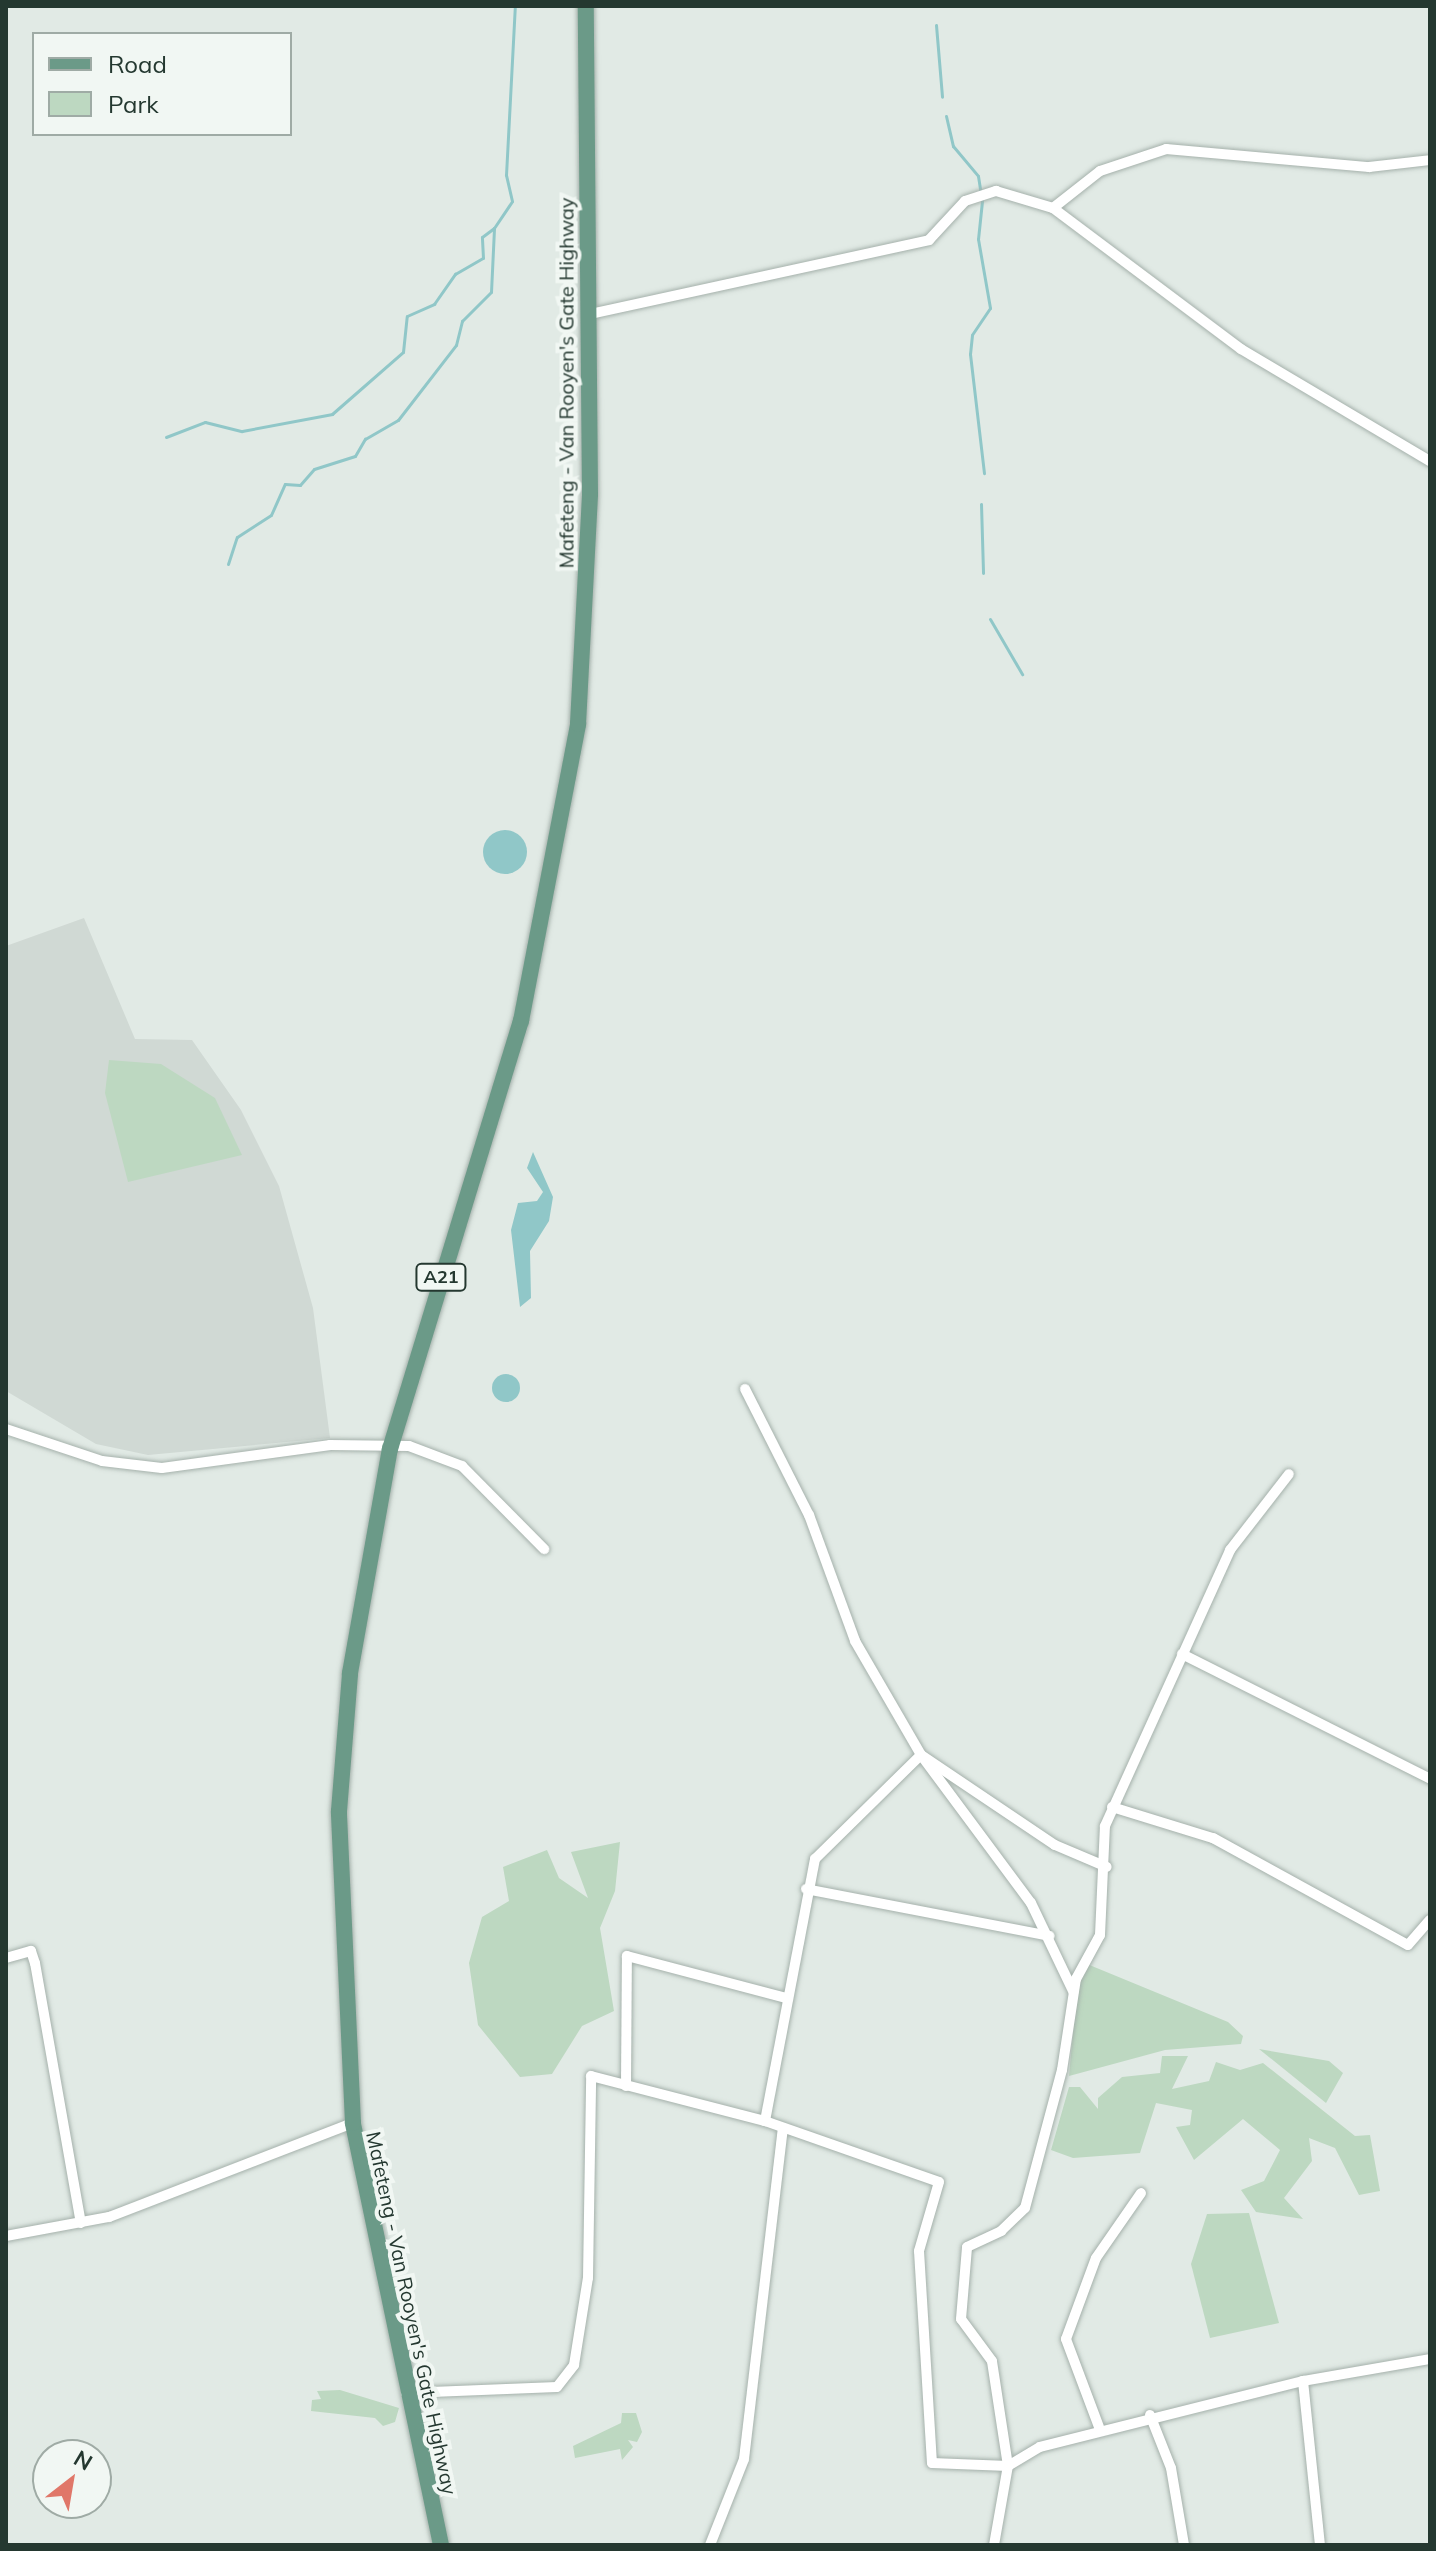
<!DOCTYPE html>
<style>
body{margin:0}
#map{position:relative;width:1436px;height:2551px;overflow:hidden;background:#e1eae5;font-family:Mulish,sans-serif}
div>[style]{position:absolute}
.built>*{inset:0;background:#d0d9d4}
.green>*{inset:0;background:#bdd8c1}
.water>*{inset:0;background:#90c7c8}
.round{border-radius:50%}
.stream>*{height:3px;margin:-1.5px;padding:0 1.5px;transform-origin:1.5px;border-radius:1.5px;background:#90c7c8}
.roads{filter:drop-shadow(0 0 2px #a5b1ab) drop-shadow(0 0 2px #a5b1ab)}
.minor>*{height:10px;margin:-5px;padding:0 5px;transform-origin:5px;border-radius:5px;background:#fff}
.primary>*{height:16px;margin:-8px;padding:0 8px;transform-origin:8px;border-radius:8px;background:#6b9a88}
span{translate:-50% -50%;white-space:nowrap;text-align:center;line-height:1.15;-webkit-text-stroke:8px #f1f7f3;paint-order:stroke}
.shield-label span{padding:2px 6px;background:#f1f7f3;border:2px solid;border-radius:6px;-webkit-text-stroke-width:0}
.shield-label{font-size:18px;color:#243830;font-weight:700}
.street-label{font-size:20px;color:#243830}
.frame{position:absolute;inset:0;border:8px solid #243830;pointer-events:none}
.legend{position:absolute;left:32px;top:32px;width:260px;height:104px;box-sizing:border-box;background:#f1f7f3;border:2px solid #9faba5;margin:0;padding:10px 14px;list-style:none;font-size:24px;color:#243830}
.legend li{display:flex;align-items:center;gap:16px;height:40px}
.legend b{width:40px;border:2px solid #9faba5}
.north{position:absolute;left:32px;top:2439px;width:80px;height:80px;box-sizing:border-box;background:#f1f7f3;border:2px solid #9faba5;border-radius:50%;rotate:31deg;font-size:22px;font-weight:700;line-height:32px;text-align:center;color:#243830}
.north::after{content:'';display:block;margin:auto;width:28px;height:36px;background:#e07769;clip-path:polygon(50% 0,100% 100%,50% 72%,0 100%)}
</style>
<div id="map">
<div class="built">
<div style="clip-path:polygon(84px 918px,135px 1039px,192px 1040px,241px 1110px,279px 1186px,313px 1308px,330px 1438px,148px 1455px,96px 1444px,6px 1391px,6px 946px)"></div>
</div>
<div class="green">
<div style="clip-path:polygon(109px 1060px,161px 1064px,215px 1098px,242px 1155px,128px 1182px,105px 1093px)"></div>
<div style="clip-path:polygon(620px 1842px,615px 1891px,600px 1928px,614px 2011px,582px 2026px,552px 2074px,520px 2077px,478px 2025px,469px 1963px,482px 1917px,509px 1901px,503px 1867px,547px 1850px,559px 1878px,588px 1898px,571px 1852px)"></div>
<div style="clip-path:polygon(1087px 1964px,1228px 2022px,1243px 2036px,1241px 2044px,1165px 2050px,1069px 2076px,1077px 1989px)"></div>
<div style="clip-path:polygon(1259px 2049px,1329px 2061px,1343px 2073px,1326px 2103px)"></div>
<div style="clip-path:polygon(1162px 2056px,1188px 2056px,1172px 2089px,1209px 2081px,1216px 2062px,1240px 2070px,1263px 2063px,1355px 2136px,1370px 2135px,1380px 2191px,1359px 2195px,1335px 2148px,1309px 2138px,1312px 2161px,1284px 2198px,1303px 2219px,1256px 2212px,1241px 2190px,1264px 2181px,1280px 2150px,1243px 2119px,1194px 2160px,1176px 2127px,1190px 2125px,1192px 2110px,1156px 2103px,1140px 2153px,1073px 2158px,1051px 2150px,1069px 2087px,1080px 2087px,1098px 2109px,1098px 2098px,1122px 2077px,1160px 2073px)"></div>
<div style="clip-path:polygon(1249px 2213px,1279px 2323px,1210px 2338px,1191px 2264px,1207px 2214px)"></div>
<div style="clip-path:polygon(340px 2390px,399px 2408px,395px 2422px,383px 2426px,375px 2418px,311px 2411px,312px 2400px,321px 2399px,317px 2391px)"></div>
<div style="clip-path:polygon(622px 2413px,636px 2413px,642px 2432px,637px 2442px,628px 2440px,633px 2447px,622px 2460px,620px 2449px,575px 2458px,573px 2446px,621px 2423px)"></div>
</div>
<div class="water">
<div class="round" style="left:483px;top:830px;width:44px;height:44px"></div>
<div style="clip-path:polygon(533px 1152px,553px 1197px,549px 1221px,530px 1251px,531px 1298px,520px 1307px,511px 1230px,518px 1203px,537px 1201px,543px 1192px,527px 1168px)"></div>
<div class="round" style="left:492px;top:1374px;width:28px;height:28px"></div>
</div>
<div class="stream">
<div style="left:936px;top:25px;width:72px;rotate:85.2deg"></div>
<div style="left:946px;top:116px;width:31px;rotate:77deg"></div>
<div style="left:953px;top:146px;width:39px;rotate:50deg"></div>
<div style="left:978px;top:176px;width:25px;rotate:81deg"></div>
<div style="left:982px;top:201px;width:38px;rotate:96deg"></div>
<div style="left:978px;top:239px;width:70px;rotate:80.1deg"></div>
<div style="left:990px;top:308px;width:32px;rotate:124deg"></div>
<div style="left:972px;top:335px;width:19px;rotate:96deg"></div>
<div style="left:970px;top:354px;width:120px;rotate:83.3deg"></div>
<div style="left:166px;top:437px;width:42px;rotate:-21deg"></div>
<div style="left:205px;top:422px;width:38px;rotate:14deg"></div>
<div style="left:242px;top:431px;width:92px;rotate:-10.7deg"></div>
<div style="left:332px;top:414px;width:94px;rotate:-41.1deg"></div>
<div style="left:403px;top:352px;width:36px;rotate:-84deg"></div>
<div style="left:407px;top:316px;width:30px;rotate:-24deg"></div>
<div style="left:434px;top:304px;width:37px;rotate:-55deg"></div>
<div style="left:455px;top:274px;width:32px;rotate:-30deg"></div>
<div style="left:483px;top:258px;width:21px;rotate:-93deg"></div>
<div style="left:482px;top:237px;width:15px;rotate:-37deg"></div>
<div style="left:981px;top:504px;width:69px;rotate:88.3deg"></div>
<div style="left:228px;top:564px;width:28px;rotate:-72deg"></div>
<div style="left:237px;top:537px;width:40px;rotate:-32.9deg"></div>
<div style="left:271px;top:515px;width:34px;rotate:-66deg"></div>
<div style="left:285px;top:484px;width:15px;rotate:4deg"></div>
<div style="left:300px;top:485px;width:21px;rotate:-49deg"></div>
<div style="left:314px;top:469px;width:43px;rotate:-17.6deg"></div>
<div style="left:355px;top:456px;width:20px;rotate:-60deg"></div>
<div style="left:365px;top:439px;width:38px;rotate:-30deg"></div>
<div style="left:398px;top:420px;width:95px;rotate:-52.3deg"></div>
<div style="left:456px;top:345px;width:25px;rotate:-76deg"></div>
<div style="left:462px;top:321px;width:41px;rotate:-45deg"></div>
<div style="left:491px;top:292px;width:64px;rotate:-87.3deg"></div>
<div style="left:494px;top:228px;width:32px;rotate:-56deg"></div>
<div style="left:512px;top:201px;width:27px;rotate:-103deg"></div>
<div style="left:506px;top:175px;width:169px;rotate:-87deg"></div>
<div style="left:990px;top:619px;width:64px;rotate:59.8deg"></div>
</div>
<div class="roads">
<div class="minor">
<div style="left:1053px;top:208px;width:60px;rotate:-38.2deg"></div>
<div style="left:1100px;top:171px;width:70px;rotate:-18.4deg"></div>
<div style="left:1166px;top:149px;width:204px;rotate:5.1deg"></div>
<div style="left:1369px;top:167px;width:61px;rotate:-6.5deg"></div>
<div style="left:590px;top:314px;width:347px;rotate:-12.3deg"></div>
<div style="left:929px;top:240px;width:53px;rotate:-47.3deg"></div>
<div style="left:965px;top:201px;width:33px;rotate:-18deg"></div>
<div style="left:996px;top:191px;width:59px;rotate:16.6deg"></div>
<div style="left:1053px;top:208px;width:235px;rotate:36.9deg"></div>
<div style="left:1241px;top:349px;width:220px;rotate:30.7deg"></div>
<div style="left:745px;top:1389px;width:141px;rotate:63.1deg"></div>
<div style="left:809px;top:1515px;width:134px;rotate:69.9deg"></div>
<div style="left:855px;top:1641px;width:132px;rotate:59.9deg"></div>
<div style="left:921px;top:1755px;width:161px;rotate:33.9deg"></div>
<div style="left:1055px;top:1845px;width:56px;rotate:22.9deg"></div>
<div style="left:6px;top:1429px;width:101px;rotate:18.4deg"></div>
<div style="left:102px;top:1461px;width:60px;rotate:6.7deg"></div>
<div style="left:162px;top:1468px;width:170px;rotate:-7.8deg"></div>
<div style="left:330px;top:1445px;width:79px;rotate:0.7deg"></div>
<div style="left:409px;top:1446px;width:57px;rotate:20.7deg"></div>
<div style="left:462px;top:1466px;width:117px;rotate:45.3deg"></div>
<div style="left:1182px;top:1654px;width:278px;rotate:26.7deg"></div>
<div style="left:1112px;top:1807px;width:106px;rotate:17.1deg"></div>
<div style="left:1213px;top:1838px;width:222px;rotate:28.8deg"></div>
<div style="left:1408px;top:1945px;width:33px;rotate:-49deg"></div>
<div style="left:806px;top:1889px;width:248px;rotate:10.9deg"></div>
<div style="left:6px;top:1958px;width:26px;rotate:-16deg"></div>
<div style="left:31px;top:1951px;width:13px;rotate:72deg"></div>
<div style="left:35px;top:1963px;width:264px;rotate:80deg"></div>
<div style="left:626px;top:2086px;width:130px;rotate:-89.6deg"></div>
<div style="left:627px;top:1956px;width:164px;rotate:14.8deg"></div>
<div style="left:765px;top:2121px;width:267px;rotate:-79.2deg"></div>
<div style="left:815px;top:1859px;width:148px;rotate:-44.5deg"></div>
<div style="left:921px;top:1755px;width:184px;rotate:53.4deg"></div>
<div style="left:1031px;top:1903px;width:98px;rotate:64.5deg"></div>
<div style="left:6px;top:2236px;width:105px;rotate:-10.5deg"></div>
<div style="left:109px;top:2217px;width:261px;rotate:-21.1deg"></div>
<div style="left:1303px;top:2381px;width:165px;rotate:84.1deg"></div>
<div style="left:406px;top:2393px;width:151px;rotate:-2.3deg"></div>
<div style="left:557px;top:2387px;width:28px;rotate:-52deg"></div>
<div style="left:574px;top:2365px;width:88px;rotate:-80.9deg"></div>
<div style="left:588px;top:2278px;width:202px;rotate:-89.1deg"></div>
<div style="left:591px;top:2076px;width:180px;rotate:14.5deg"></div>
<div style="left:765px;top:2121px;width:184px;rotate:19.3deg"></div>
<div style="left:939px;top:2182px;width:72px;rotate:106.2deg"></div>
<div style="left:919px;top:2251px;width:212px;rotate:86.5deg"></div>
<div style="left:932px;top:2463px;width:76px;rotate:2.3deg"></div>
<div style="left:1008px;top:2466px;width:106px;rotate:-98.7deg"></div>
<div style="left:992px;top:2361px;width:52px;rotate:-126.4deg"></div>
<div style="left:961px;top:2319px;width:72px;rotate:-85.2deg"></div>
<div style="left:967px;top:2247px;width:38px;rotate:-25deg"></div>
<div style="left:1001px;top:2231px;width:33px;rotate:-44deg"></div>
<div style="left:1025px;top:2208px;width:143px;rotate:-75deg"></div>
<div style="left:1062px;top:2070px;width:92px;rotate:-81.3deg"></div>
<div style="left:1076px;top:1979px;width:50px;rotate:-61.4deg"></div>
<div style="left:1100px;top:1935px;width:109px;rotate:-87.4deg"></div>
<div style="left:1105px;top:1826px;width:303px;rotate:-65.6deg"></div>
<div style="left:1230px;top:1550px;width:96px;rotate:-52.2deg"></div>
<div style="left:1150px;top:2415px;width:57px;rotate:68.4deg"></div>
<div style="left:1171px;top:2468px;width:78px;rotate:80.4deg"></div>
<div style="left:1099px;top:2427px;width:94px;rotate:-110.6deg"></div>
<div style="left:1066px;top:2339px;width:86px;rotate:-69.7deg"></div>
<div style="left:1096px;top:2258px;width:79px;rotate:-55.3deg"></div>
<div style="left:710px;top:2545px;width:92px;rotate:-68.4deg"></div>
<div style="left:744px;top:2459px;width:333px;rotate:-83.3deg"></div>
<div style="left:994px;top:2545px;width:80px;rotate:-80deg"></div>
<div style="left:1008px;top:2466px;width:37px;rotate:-31deg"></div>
<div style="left:1040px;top:2447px;width:271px;rotate:-14.1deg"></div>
<div style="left:1303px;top:2381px;width:129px;rotate:-9.8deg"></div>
</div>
<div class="primary">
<div style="left:441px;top:2545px;width:431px;rotate:-101.8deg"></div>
<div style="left:353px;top:2123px;width:312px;rotate:-92.6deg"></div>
<div style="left:339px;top:1811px;width:138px;rotate:-85.4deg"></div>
<div style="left:350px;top:1673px;width:228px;rotate:-79.9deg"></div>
<div style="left:390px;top:1449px;width:448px;rotate:-73deg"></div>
<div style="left:521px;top:1021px;width:302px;rotate:-79.1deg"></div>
<div style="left:578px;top:724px;width:230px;rotate:-87deg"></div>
<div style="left:590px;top:494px;width:488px;rotate:-90.5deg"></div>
</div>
</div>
<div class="shield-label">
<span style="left:441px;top:1277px">A21</span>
</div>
<div class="street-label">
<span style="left:566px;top:383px;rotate:-90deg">Mafeteng - Van Rooyen's Gate Highway</span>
<span style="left:412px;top:2313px;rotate:78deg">Mafeteng - Van Rooyen's Gate Highway</span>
</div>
<div class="frame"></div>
<ul class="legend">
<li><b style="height:10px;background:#6b9a88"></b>Road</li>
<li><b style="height:22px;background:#bdd8c1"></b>Park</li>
</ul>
<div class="north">N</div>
</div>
